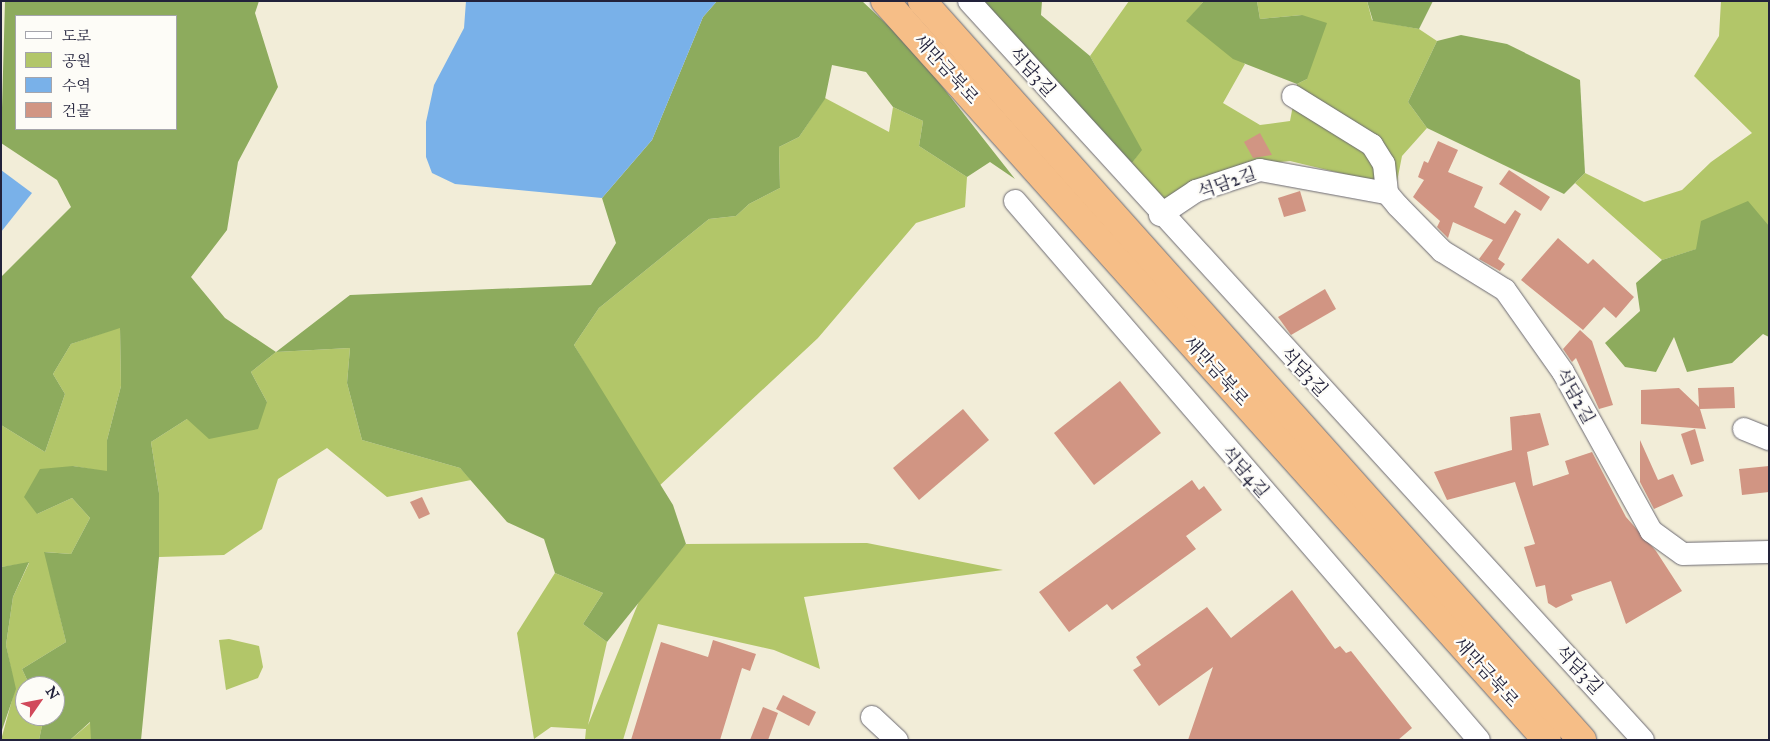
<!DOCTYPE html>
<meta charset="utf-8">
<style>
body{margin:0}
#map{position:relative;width:1770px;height:741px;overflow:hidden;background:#f2edd8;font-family:"IM FELL Great Primer","Noto Serif KR",serif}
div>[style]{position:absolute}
.green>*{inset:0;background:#b2c669}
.forest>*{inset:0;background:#8dab5d}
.water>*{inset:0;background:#79b1e9}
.building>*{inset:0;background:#d19583}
.roads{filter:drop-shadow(0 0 1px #6b6972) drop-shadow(0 0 1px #6b6972)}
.minor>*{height:22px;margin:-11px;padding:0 11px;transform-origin:11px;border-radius:11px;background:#fff}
.highway>*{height:28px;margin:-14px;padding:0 14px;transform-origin:14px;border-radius:14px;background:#f6be87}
span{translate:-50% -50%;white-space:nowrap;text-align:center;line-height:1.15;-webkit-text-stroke:4.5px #fdfcf7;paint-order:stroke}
.street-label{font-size:18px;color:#22223b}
.frame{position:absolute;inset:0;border:2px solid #22223b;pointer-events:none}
.legend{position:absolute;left:15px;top:15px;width:162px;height:115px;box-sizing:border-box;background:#fdfcf7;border:1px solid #a5a5ac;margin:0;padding:6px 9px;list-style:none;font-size:15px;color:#22223b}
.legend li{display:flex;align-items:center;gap:10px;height:25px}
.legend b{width:25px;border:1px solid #a5a5ac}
.north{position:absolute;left:15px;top:676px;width:50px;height:50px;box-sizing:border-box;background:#fdfcf7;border:1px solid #a5a5ac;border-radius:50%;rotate:57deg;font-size:14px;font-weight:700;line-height:20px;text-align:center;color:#22223b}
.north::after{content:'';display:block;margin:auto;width:18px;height:22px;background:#d1495b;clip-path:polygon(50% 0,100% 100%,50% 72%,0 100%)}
</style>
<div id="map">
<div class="green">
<div style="clip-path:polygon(1129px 1px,1204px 1px,1187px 21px,1245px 64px,1223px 103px,1260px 125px,1290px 121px,1297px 84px,1307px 79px,1302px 15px,1260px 19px,1257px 1px,1367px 1px,1372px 20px,1419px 29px,1437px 41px,1408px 102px,1427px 128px,1402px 156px,1395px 192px,1377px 182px,1290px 161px,1239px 166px,1160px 202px,1132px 163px,1141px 150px,1090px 56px)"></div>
<div style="clip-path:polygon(1721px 1px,1769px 1px,1769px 226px,1662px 260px,1575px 183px,1585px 173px,1644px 202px,1682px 190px,1711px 162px,1752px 133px,1694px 76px,1719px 36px)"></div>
<div style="clip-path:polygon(825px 98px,889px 132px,893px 107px,923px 121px,919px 146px,967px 177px,965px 207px,916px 223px,818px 338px,658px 487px,574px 345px,599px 308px,709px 219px,736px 216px,749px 204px,780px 188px,779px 147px,799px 137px)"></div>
<div style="clip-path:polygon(120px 327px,121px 386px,107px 440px,107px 472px,73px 466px,37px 514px,72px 498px,90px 518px,71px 554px,45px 552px,66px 642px,22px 669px,30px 686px,25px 686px,25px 716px,44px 716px,39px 740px,1px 740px,15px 689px,6px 645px,13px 597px,29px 563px,1px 567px,1px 425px,45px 452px,65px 394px,53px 374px,71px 344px)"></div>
<div style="clip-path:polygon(350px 348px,347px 383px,362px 440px,460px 468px,471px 480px,387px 497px,327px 448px,278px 479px,262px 529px,224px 555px,159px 557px,159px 493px,151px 442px,187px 419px,267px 402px,251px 372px,276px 352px)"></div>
<div style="clip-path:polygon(867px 543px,1003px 570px,804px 597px,820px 669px,774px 650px,658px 624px,623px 740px,585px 740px,586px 729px,551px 727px,534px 739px,517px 633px,555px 573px,603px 593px,583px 624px,607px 642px,588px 725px,642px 594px,686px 544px)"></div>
<div style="clip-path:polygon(229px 639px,259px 646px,263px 667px,258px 678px,226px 690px,219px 640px)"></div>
<div style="clip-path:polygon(91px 722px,91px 740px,70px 740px)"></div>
</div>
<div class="forest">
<div style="clip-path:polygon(evenodd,5px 1px,259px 1px,255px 13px,278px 87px,238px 162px,227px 230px,191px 277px,225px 318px,276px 352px,350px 295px,591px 285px,616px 243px,602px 198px,652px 140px,703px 17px,717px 1px,862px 1px,912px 48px,1015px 179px,990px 162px,967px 177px,919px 146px,923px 121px,893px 107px,866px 72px,832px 65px,825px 99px,799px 137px,779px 147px,780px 188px,749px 204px,736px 216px,709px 219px,599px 308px,574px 345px,673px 505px,686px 544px,607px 642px,583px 624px,603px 593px,555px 573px,544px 539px,507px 522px,460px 468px,362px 440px,347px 383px,350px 348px,276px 352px,251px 372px,267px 402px,258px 429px,209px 439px,187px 419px,151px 442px,159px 493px,159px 557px,141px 740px,91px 740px,90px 722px,70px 740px,39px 740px,44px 716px,55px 716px,55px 686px,30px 686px,22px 669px,66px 642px,44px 552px,71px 554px,90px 518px,72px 498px,37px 514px,24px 497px,40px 469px,73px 466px,107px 471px,107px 440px,121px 386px,120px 328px,71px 344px,53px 374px,65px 394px,45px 452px,1px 425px,1px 277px,71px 207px,57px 180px,1px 143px,5px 1px,16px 16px,176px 16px,176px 129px,16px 129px,16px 16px)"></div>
<div style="clip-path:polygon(983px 1px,1042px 1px,1041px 15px,1090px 56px,1142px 150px,1132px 163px)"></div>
<div style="clip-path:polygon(1204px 1px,1257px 1px,1260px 19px,1302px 15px,1327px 23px,1307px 79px,1297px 84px,1233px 59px,1186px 21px)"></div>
<div style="clip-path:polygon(1367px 1px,1433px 1px,1419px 29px,1373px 21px)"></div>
<div style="clip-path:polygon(1461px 35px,1507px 44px,1580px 80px,1585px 173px,1564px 194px,1427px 128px,1408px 102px,1437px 41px)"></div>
<div style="clip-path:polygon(1748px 201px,1769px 226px,1769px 337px,1763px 334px,1732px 363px,1687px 372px,1674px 337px,1656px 372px,1625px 367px,1605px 343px,1640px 311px,1636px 283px,1662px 260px,1696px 249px,1701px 221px)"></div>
<div style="clip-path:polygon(29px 562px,13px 597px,6px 645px,16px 689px,1px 733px,1px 567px)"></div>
</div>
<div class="water">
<div style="clip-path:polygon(466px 1px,717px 1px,703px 17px,652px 140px,602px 198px,455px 184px,432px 173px,426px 157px,426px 122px,434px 85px,464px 28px)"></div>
<div style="clip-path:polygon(1px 170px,32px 193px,1px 232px)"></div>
</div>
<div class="building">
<div style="clip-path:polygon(1260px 133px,1272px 155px,1253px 158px,1244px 142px)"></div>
<div style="clip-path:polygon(1438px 141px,1458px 150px,1448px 172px,1483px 187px,1474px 207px,1505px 224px,1515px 210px,1521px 214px,1498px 259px,1505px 264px,1500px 271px,1479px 259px,1493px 240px,1453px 222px,1448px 238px,1437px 227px,1440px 221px,1413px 197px,1424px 180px,1418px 177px,1424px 161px,1428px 163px)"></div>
<div style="clip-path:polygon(1509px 170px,1550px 197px,1541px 211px,1499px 184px)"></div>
<div style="clip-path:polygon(1300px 191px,1306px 211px,1284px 217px,1278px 198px)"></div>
<div style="clip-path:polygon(1558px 238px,1588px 264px,1593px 259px,1634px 297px,1616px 318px,1604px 307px,1583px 330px,1521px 280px)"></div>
<div style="clip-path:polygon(1325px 289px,1336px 309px,1291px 335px,1278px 317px)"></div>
<div style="clip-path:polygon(1580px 330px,1592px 341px,1613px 405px,1599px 409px,1576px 358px,1572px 362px,1563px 349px)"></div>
<div style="clip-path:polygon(1120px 381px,1161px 433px,1094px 485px,1054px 433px)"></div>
<div style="clip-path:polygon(1734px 387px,1735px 408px,1700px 409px,1706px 429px,1641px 424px,1641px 390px,1679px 388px,1699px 407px,1698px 388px)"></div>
<div style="clip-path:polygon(963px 409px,989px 440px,919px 500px,893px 468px)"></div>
<div style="clip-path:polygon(1540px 413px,1549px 445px,1527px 452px,1533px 486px,1569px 474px,1565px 461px,1592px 452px,1626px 517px,1656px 551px,1682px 591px,1626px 624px,1611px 581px,1571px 595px,1573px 600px,1556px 608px,1548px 603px,1545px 585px,1536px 587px,1524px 547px,1535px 544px,1515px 482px,1447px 500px,1434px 472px,1512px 450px,1510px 417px)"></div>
<div style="clip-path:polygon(1695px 429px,1704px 461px,1691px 465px,1681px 434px)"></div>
<div style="clip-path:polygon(1640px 440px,1658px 480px,1673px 474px,1683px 496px,1654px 509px,1640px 482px)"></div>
<div style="clip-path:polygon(1769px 466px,1769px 492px,1742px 495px,1739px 469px)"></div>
<div style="clip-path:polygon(1192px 480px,1199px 490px,1204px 486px,1222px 510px,1186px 536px,1196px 549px,1112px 610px,1107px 604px,1069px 632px,1039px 592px)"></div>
<div style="clip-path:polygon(422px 497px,430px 514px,419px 519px,410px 502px)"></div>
<div style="clip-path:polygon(1292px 590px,1335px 649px,1340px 646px,1346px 653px,1351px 651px,1412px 728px,1398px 740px,1188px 740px,1213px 667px,1159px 706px,1133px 670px,1141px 665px,1136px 657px,1207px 607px,1231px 638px)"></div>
<div style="clip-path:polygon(713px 640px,756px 654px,750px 671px,742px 668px,720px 740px,631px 740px,661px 642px,708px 657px)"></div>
<div style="clip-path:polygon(783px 695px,816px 712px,809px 726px,776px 709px)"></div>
<div style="clip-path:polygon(763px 707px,778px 713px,768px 740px,750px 740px)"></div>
</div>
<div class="roads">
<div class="minor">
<div style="left:969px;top:1px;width:1000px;rotate:47.63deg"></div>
<div style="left:1293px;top:96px;width:93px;rotate:31.8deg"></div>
<div style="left:1372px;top:145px;width:22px;rotate:58deg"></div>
<div style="left:1384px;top:164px;width:29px;rotate:84deg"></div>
<div style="left:1387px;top:193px;width:17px;rotate:50deg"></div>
<div style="left:1398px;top:206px;width:63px;rotate:45.6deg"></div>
<div style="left:1442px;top:251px;width:74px;rotate:31.8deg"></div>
<div style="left:1505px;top:290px;width:100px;rotate:54.7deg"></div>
<div style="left:1563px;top:372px;width:182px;rotate:61deg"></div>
<div style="left:1651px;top:531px;width:39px;rotate:36deg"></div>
<div style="left:1683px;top:554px;width:86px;rotate:-1.3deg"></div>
<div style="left:1015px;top:201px;width:711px;rotate:49.28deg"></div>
<div style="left:1160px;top:215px;width:43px;rotate:-33.7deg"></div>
<div style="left:1196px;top:191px;width:67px;rotate:-18.2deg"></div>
<div style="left:1260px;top:170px;width:129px;rotate:10.3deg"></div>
<div style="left:1744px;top:429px;width:27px;rotate:22deg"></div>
<div style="left:872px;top:717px;width:34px;rotate:43deg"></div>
</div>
<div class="highway">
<div style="left:885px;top:1px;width:992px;rotate:48.15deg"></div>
<div style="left:922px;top:1px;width:991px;rotate:48.23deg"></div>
</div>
</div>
<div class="street-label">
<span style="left:946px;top:69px;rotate:48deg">새만금북로</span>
<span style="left:1032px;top:72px;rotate:48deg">석담3길</span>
<span style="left:1227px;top:183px;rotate:-19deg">석담2길</span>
<span style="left:1216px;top:371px;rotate:48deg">새만금북로</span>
<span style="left:1304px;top:372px;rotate:47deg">석담3길</span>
<span style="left:1575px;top:396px;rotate:61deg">석담2길</span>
<span style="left:1245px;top:472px;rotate:49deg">석담4길</span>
<span style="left:1579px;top:670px;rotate:47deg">석담3길</span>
<span style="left:1486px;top:672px;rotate:48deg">새만금북로</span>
</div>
<div class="frame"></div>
<ul class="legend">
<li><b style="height:6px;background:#fff"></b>도로</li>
<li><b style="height:14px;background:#b2c669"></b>공원</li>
<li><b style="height:14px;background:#79b1e9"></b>수역</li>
<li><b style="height:14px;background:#d19583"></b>건물</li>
</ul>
<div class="north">N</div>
</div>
